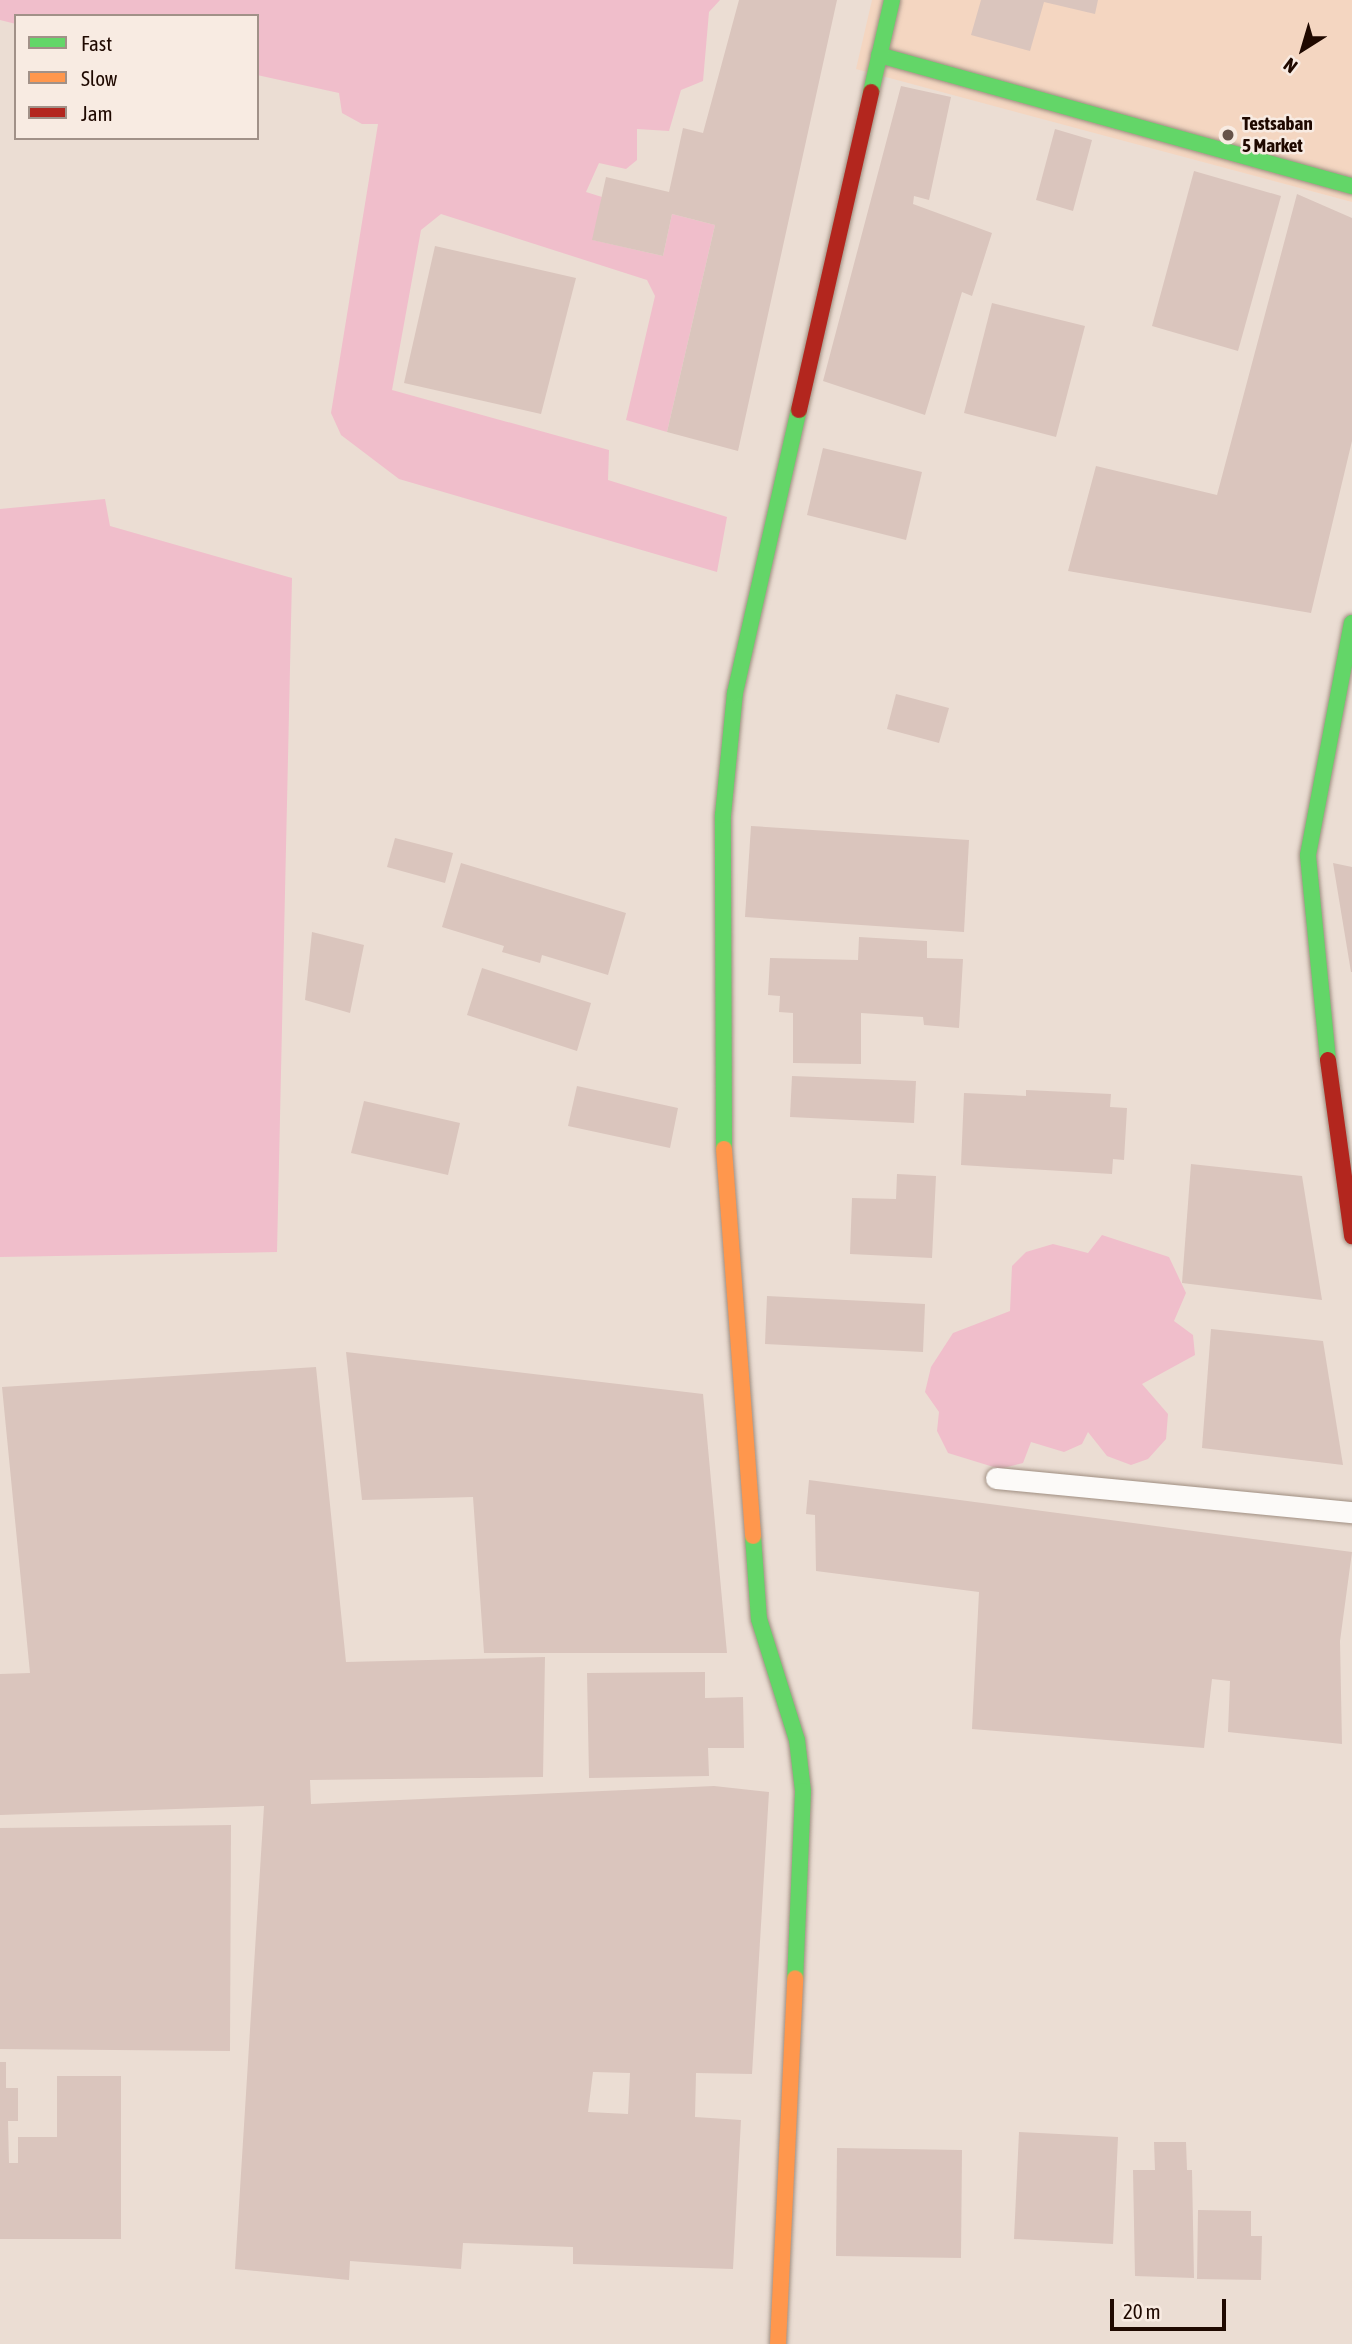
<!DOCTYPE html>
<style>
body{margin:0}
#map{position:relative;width:1352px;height:2344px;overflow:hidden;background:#ebddd3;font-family:"Asap Condensed",sans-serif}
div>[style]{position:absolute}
.built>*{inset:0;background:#f4d6c1}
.green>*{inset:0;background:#f0becb}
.building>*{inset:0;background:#dac5bd}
.roads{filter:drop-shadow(0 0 2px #9f8e81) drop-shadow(0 0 2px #9f8e81)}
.lane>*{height:21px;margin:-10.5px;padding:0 10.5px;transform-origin:10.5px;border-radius:10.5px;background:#fcfaf8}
.fast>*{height:16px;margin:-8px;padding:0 8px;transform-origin:8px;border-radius:8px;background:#63d668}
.slow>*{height:16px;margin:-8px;padding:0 8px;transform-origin:8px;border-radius:8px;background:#ff974d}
.jam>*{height:16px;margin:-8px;padding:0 8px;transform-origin:8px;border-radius:8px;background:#b3261e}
.dots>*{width:19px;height:19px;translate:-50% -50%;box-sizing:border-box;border:4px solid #f8ebe2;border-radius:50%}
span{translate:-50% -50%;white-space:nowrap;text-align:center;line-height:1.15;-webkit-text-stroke:5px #f8ebe2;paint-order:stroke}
.poi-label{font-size:19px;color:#1f0900;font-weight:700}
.left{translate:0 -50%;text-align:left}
.legend{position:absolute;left:14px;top:14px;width:245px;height:126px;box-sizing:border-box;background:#f8ebe2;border:2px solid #a19188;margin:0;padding:9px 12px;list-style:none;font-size:21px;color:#1f0900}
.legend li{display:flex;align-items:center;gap:14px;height:35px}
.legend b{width:35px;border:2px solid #a19188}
.north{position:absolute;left:1268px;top:14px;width:70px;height:70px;-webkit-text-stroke:5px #f8ebe2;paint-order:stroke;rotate:217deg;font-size:19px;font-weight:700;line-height:28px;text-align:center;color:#1f0900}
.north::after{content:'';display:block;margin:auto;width:24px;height:32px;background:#1f0900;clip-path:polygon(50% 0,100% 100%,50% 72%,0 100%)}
.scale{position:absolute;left:1110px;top:2299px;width:116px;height:32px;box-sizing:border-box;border:4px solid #1f0900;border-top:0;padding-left:9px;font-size:21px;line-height:24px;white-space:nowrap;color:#1f0900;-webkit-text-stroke:5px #f8ebe2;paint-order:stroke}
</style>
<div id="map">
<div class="built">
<div style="clip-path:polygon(872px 0,1352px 0,1352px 202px,856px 69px)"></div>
</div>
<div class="green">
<div style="clip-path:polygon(0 0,720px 0,709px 12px,703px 81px,681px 90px,669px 131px,637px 129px,637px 160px,626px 169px,599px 163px,586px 192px,602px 197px,593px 240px,663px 256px,672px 214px,715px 225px,667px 432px,626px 420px,655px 296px,647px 280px,441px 214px,421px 230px,392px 390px,609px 450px,608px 480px,727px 517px,717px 572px,399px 479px,341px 435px,331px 413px,378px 124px,362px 124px,342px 113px,339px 93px,257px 75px,257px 16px,16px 16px,16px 24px,0 20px)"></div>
<div style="clip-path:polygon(105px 499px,110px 526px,292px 578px,277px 1252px,0 1257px,0 509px)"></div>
<div style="clip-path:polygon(1102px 1235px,1169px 1257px,1186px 1293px,1174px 1321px,1193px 1335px,1195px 1355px,1142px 1384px,1168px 1414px,1166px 1439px,1148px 1459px,1131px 1465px,1107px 1456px,1088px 1432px,1082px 1444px,1064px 1452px,1031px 1442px,1023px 1463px,1000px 1469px,948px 1453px,937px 1431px,939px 1412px,925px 1392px,931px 1367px,953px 1333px,1010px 1311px,1012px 1266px,1026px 1252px,1053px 1244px,1088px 1253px)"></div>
</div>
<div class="building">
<div style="clip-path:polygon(739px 0,837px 0,738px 451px,667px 432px,715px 225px,672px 214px,663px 256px,592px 240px,606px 177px,669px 192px,683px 128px,703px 133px)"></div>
<div style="clip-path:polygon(981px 0,1098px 0,1095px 14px,1044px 2px,1030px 51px,971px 35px)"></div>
<div style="clip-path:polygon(901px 86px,951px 97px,929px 200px,914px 196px,913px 204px,992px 233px,972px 296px,962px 292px,925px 415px,823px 381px)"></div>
<div style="clip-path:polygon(1055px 129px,1092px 140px,1073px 211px,1036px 200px)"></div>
<div style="clip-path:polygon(1194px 171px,1281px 196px,1238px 351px,1152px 326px)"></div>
<div style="clip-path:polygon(1297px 194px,1352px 218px,1352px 441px,1311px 613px,1068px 571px,1096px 466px,1217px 495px)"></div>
<div style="clip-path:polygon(435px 246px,576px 278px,541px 414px,404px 383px)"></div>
<div style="clip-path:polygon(992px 303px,1085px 326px,1056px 437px,964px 413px)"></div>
<div style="clip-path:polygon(823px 448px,922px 472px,906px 540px,807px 515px)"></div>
<div style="clip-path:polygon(896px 694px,949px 708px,939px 743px,887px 729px)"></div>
<div style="clip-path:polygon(751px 826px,969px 840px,964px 932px,745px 917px)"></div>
<div style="clip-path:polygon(395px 838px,453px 853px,445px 883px,387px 867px)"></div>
<div style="clip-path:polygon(461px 863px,626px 913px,608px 975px,542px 955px,540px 963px,502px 952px,504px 946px,442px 927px)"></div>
<div style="clip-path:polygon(1333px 863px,1352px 867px,1352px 972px,1351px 972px)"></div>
<div style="clip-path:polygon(312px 932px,364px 945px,350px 1013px,305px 1000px)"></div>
<div style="clip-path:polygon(859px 937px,927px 941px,927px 958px,963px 959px,959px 1028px,924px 1025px,923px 1017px,861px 1013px,861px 1064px,793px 1063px,793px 1013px,779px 1012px,780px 996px,768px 995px,770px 958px,858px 960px)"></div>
<div style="clip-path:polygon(482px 968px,591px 1003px,577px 1051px,467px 1015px)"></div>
<div style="clip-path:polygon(792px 1076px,916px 1081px,914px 1123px,790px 1117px)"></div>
<div style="clip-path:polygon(577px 1086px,678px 1108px,670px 1148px,568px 1126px)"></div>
<div style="clip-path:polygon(1026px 1090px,1111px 1094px,1110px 1107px,1127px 1108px,1124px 1160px,1113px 1159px,1112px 1174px,961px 1165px,964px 1093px,1026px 1096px)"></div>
<div style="clip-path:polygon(364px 1101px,460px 1123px,448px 1175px,351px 1153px)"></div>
<div style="clip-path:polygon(1191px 1164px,1302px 1176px,1322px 1300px,1182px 1283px)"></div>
<div style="clip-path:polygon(897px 1174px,936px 1176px,932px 1258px,850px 1254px,852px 1198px,896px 1199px)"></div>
<div style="clip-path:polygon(767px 1296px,925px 1304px,923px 1352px,765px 1344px)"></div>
<div style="clip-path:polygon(1211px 1329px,1323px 1341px,1343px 1465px,1202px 1448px)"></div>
<div style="clip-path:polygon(346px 1352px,703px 1394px,727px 1653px,484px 1653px,473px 1497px,362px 1500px)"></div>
<div style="clip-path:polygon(evenodd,316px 1367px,346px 1662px,545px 1657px,543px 1777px,310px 1780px,311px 1804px,714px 1786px,769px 1792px,752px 2074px,696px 2073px,695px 2117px,741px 2120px,733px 2269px,573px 2264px,573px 2247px,463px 2243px,461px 2269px,350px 2261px,349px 2280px,235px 2269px,264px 1806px,0 1815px,0 1674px,30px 1673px,2px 1387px,316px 1367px,593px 2072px,630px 2073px,628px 2114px,588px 2112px,593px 2072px)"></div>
<div style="clip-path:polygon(809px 1480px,1352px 1552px,1340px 1641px,1342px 1744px,1228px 1732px,1230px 1681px,1212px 1679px,1204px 1748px,972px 1729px,979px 1592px,816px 1571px,815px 1515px,806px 1514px)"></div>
<div style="clip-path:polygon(705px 1672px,705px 1698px,743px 1697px,744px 1748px,708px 1748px,709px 1776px,589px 1778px,587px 1673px)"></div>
<div style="clip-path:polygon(231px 1825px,230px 2051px,0 2049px,0 1828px)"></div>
<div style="clip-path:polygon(0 2062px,6px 2062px,6px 2088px,18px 2088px,18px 2121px,8px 2121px,9px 2163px,18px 2163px,18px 2137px,57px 2137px,57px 2076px,121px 2076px,121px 2239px,0 2239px)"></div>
<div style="clip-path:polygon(1019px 2132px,1118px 2137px,1113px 2244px,1014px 2239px)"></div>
<div style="clip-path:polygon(1154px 2142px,1186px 2142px,1187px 2170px,1192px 2170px,1194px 2278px,1135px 2276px,1133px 2170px,1155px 2170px)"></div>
<div style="clip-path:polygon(837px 2148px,962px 2150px,961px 2258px,836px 2256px)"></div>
<div style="clip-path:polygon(1198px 2210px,1251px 2211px,1251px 2236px,1262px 2236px,1261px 2280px,1197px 2279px)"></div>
</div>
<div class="roads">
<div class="lane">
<div style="left:996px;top:1478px;width:358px;rotate:5.5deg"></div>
</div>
<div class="fast">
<div style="left:879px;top:55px;width:491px;rotate:15.5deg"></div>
<div style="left:871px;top:92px;width:94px;rotate:-77.1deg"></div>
<div style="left:1328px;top:1060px;width:206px;rotate:-95.6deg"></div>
<div style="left:1308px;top:855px;width:236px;rotate:-79.3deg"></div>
<div style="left:724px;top:1149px;width:334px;rotate:-90.2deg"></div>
<div style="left:723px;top:815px;width:123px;rotate:-84.4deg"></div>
<div style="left:735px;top:693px;width:290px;rotate:-77.3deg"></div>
<div style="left:753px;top:1536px;width:83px;rotate:85.9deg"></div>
<div style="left:759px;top:1619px;width:127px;rotate:72.6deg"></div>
<div style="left:797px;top:1740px;width:51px;rotate:83.3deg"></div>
<div style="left:803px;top:1791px;width:187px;rotate:92.4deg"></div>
</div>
<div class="slow">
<div style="left:724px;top:1149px;width:388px;rotate:85.7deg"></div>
<div style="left:778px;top:2344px;width:366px;rotate:-87.3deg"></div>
</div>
<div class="jam">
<div style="left:799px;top:410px;width:326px;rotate:-77.2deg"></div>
<div style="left:1328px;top:1060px;width:178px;rotate:82.2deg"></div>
</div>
</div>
<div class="dots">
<div style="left:1228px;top:135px;background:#66534a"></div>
</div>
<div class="poi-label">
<span class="left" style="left:1242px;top:135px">Testsaban<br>5 Market</span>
</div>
<ul class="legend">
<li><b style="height:9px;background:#63d668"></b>Fast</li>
<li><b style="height:9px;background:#ff974d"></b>Slow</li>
<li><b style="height:9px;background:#b3261e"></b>Jam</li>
</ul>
<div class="north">N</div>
<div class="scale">20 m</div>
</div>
